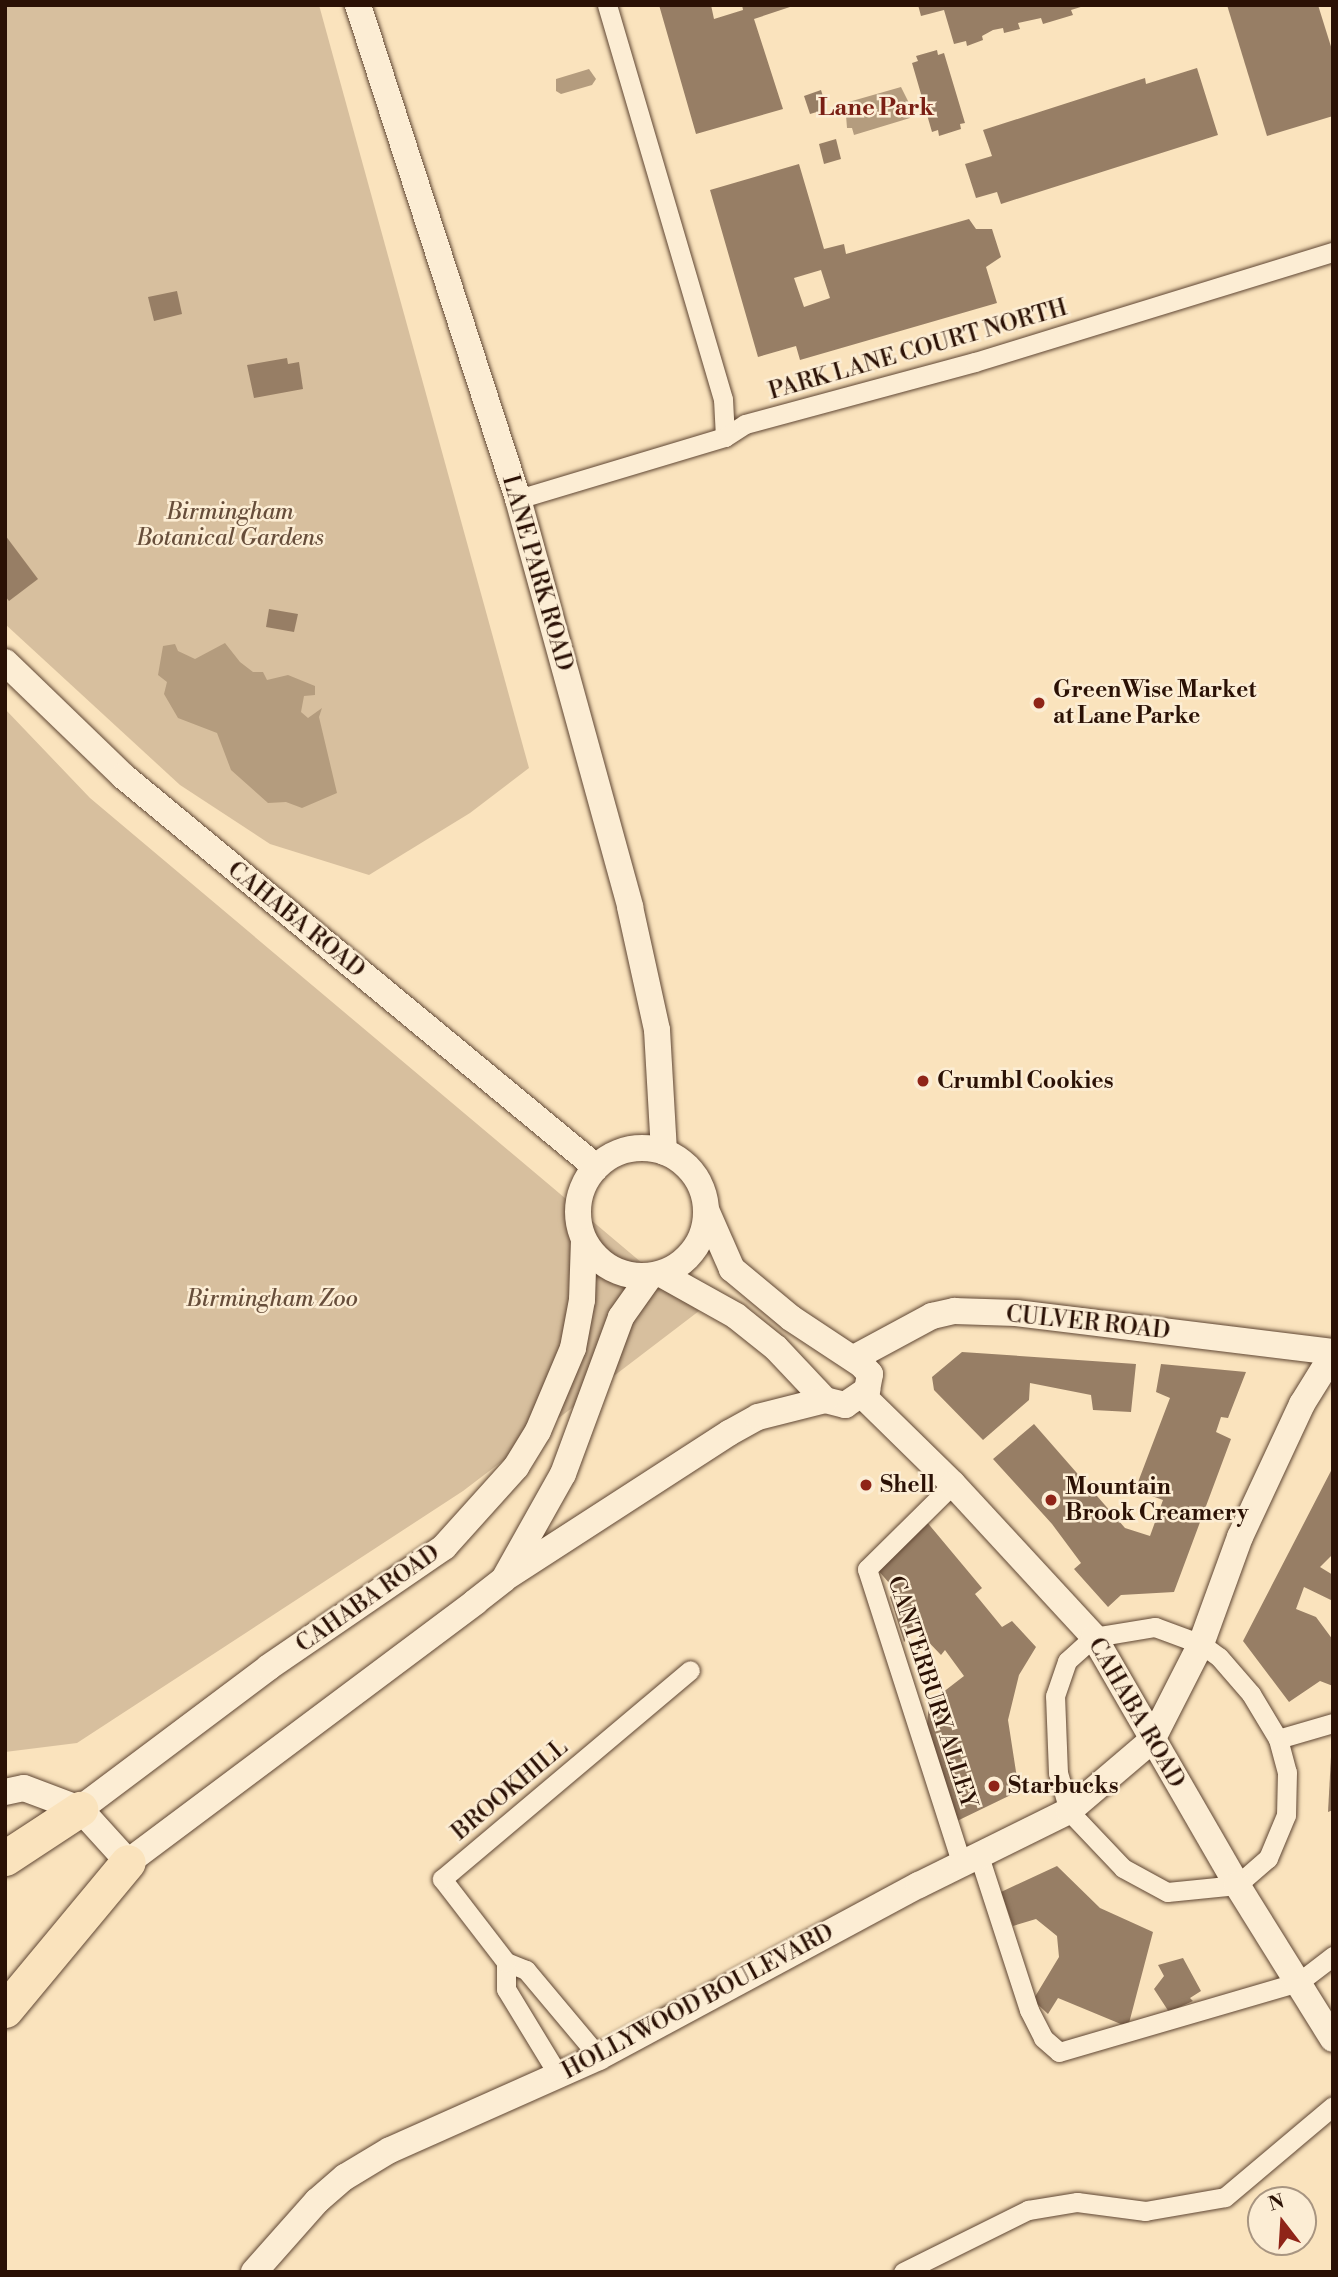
<!DOCTYPE html>
<style>
body{margin:0}
#map{position:relative;width:1338px;height:2277px;overflow:hidden;background:#fae3bd;font-family:"Libre Bodoni",serif}
div>[style]{position:absolute}
.green>*{inset:0;background:#d7bf9e}
.water>*{inset:0;background:#b49c7e}
.building>*{inset:0;background:#977e65}
.roads{filter:drop-shadow(0 0 2px #5f4633) drop-shadow(0 0 2px #5f4633)}
.street>*{height:19px;margin:-9.5px;padding:0 9.5px;transform-origin:9.5px;border-radius:9.5px;background:#fcedd4}
.secondary>*{height:26px;margin:-13px;padding:0 13px;transform-origin:13px;border-radius:13px;background:#fcedd4}
.secondary>.ring{margin:-13px;padding:0;box-sizing:content-box;background:none;border:26px solid #fcedd4;border-radius:50%}
.highway>*{height:35px;margin:-17.5px;padding:0 17.5px;transform-origin:17.5px;border-radius:17.5px;background:#fae3bd}
.dots>*{width:19px;height:19px;translate:-50% -50%;box-sizing:border-box;border:4px solid #fcedd4;border-radius:50%}
span{translate:-50% -50%;white-space:nowrap;text-align:center;line-height:1.15;-webkit-text-stroke:5px #fcedd4;paint-order:stroke}
.street-label{font-size:23px;color:#2b1105}
.park-label{font-size:23px;color:#674e3b;font-style:italic}
.poi-label{font-size:23px;color:#2b1105;font-weight:700}
.left{translate:0 -50%;text-align:left}
.neighbourhood-label{font-size:24px;color:#7a1f14;font-weight:700}
.frame{position:absolute;inset:0;border:7px solid #2b1105;pointer-events:none}
.north{position:absolute;left:1247px;top:2186px;width:70px;height:70px;box-sizing:border-box;background:#fcedd4;border:2px solid #a89581;border-radius:50%;rotate:343deg;font-size:19px;font-weight:700;line-height:28px;text-align:center;color:#2b1105}
.north::after{content:'';display:block;margin:auto;width:24px;height:32px;background:#8f2418;clip-path:polygon(50% 0,100% 100%,50% 72%,0 100%)}
</style>
<div id="map">
<div class="green">
<div style="clip-path:polygon(5px 5px,319px 5px,529px 768px,470px 813px,369px 875px,270px 844px,180px 785px,5px 624px)"></div>
<div style="clip-path:polygon(5px 709px,90px 798px,699px 1311px,463px 1491px,77px 1743px,5px 1752px)"></div>
</div>
<div class="water">
<div style="clip-path:polygon(589px 69px,596px 79px,592px 85px,561px 94px,556px 91px,556px 79px)"></div>
<div style="clip-path:polygon(901px 87px,912px 109px,910px 118px,854px 135px,852px 128px,847px 128px,845px 103px)"></div>
<div style="clip-path:polygon(225px 643px,240px 662px,253px 672px,263px 672px,267px 680px,288px 675px,315px 686px,315px 695px,304px 696px,301px 712px,308px 718px,322px 708px,319px 717px,337px 793px,302px 808px,286px 802px,268px 803px,231px 770px,217px 733px,178px 718px,164px 694px,167px 682px,158px 675px,163px 646px,175px 644px,178px 651px,195px 659px)"></div>
</div>
<div class="building">
<div style="clip-path:polygon(659px 5px,711px 5px,714px 19px,743px 10px,742px 5px,796px 5px,754px 19px,783px 109px,696px 134px)"></div>
<div style="clip-path:polygon(918px 5px,1084px 5px,1084px 6px,1071px 10px,1073px 15px,1043px 24px,1041px 18px,1018px 23px,1020px 29px,1004px 33px,1003px 28px,993px 30px,982px 36px,983px 40px,967px 46px,966px 41px,954px 44px,944px 10px,921px 16px)"></div>
<div style="clip-path:polygon(1227px 5px,1318px 5px,1333px 53px,1333px 116px,1267px 136px)"></div>
<div style="clip-path:polygon(937px 50px,938px 55px,944px 53px,965px 123px,960px 124px,961px 129px,939px 136px,938px 130px,932px 132px,912px 63px,918px 61px,916px 56px)"></div>
<div style="clip-path:polygon(1197px 68px,1218px 135px,1001px 204px,997px 192px,976px 198px,965px 164px,992px 156px,983px 130px,1145px 78px,1146px 84px)"></div>
<div style="clip-path:polygon(821px 90px,827px 109px,810px 114px,804px 96px)"></div>
<div style="clip-path:polygon(836px 139px,841px 159px,824px 164px,819px 144px)"></div>
<div style="clip-path:polygon(evenodd,799px 164px,824px 249px,844px 244px,846px 254px,969px 219px,976px 229px,992px 229px,1001px 257px,986px 267px,997px 303px,800px 360px,796px 346px,758px 357px,710px 190px,799px 164px,821px 270px,830px 298px,804px 307px,794px 278px,821px 270px)"></div>
<div style="clip-path:polygon(177px 291px,182px 314px,154px 321px,148px 297px)"></div>
<div style="clip-path:polygon(287px 358px,288px 364px,299px 362px,303px 389px,254px 398px,247px 365px)"></div>
<div style="clip-path:polygon(5px 535px,38px 579px,9px 601px,5px 596px)"></div>
<div style="clip-path:polygon(269px 609px,298px 614px,294px 632px,266px 627px)"></div>
<div style="clip-path:polygon(962px 1352px,1136px 1364px,1131px 1412px,1093px 1410px,1091px 1395px,1030px 1383px,1029px 1400px,983px 1440px,934px 1390px,932px 1377px)"></div>
<div style="clip-path:polygon(1161px 1364px,1246px 1372px,1228px 1418px,1221px 1417px,1216px 1432px,1231px 1439px,1174px 1592px,1121px 1595px,1108px 1607px,1074px 1569px,1081px 1563px,1052px 1524px,993px 1459px,1034px 1424px,1125px 1528px,1150px 1536px,1163px 1500px,1135px 1490px,1170px 1398px,1156px 1392px)"></div>
<div style="clip-path:polygon(1333px 1467px,1333px 1554px,1320px 1567px,1333px 1575px,1333px 1601px,1304px 1587px,1296px 1609px,1316px 1617px,1333px 1640px,1333px 1686px,1320px 1681px,1289px 1702px,1243px 1641px)"></div>
<div style="clip-path:polygon(926px 1521px,982px 1588px,975px 1594px,1002px 1627px,1012px 1621px,1036px 1647px,1019px 1675px,1008px 1720px,1019px 1791px,957px 1821px,927px 1725px,929px 1703px,964px 1676px,945px 1650px,941px 1655px,917px 1630px,904px 1642px,890px 1597px,896px 1591px,877px 1569px)"></div>
<div style="clip-path:polygon(1331px 1757px,1333px 1810px,1328px 1812px)"></div>
<div style="clip-path:polygon(1057px 1866px,1100px 1908px,1153px 1932px,1128px 2027px,1058px 1998px,1048px 2014px,1033px 2000px,1059px 1957px,1057px 1936px,1036px 1919px,1013px 1926px,1001px 1892px)"></div>
<div style="clip-path:polygon(1183px 1958px,1201px 1991px,1190px 1998px,1193px 2001px,1169px 2012px,1154px 1989px,1164px 1976px,1158px 1965px)"></div>
</div>
<div class="roads">
<div class="street">
<div style="left:607px;top:5px;width:411px;rotate:73.6deg"></div>
<div style="left:723px;top:399px;width:38px;rotate:87deg"></div>
<div style="left:518px;top:499px;width:216px;rotate:-16.7deg"></div>
<div style="left:725px;top:437px;width:24px;rotate:-33deg"></div>
<div style="left:745px;top:424px;width:238px;rotate:-15.1deg"></div>
<div style="left:975px;top:362px;width:375px;rotate:-17.1deg"></div>
<div style="left:953px;top:1484px;width:121px;rotate:135.3deg"></div>
<div style="left:867px;top:1569px;width:311px;rotate:72.2deg"></div>
<div style="left:1155px;top:1627px;width:49px;rotate:20.3deg"></div>
<div style="left:1201px;top:1644px;width:22px;rotate:36deg"></div>
<div style="left:1219px;top:1657px;width:49px;rotate:49.1deg"></div>
<div style="left:1251px;top:1694px;width:52px;rotate:59deg"></div>
<div style="left:1278px;top:1739px;width:34px;rotate:75deg"></div>
<div style="left:1287px;top:1772px;width:43px;rotate:91.3deg"></div>
<div style="left:1286px;top:1815px;width:47px;rotate:112.7deg"></div>
<div style="left:1268px;top:1858px;width:41px;rotate:138.9deg"></div>
<div style="left:1237px;top:1885px;width:70px;rotate:174.3deg"></div>
<div style="left:1167px;top:1892px;width:50px;rotate:-151.4deg"></div>
<div style="left:1123px;top:1868px;width:79px;rotate:-133.5deg"></div>
<div style="left:1069px;top:1811px;width:40px;rotate:-106deg"></div>
<div style="left:1058px;top:1773px;width:77px;rotate:-92.2deg"></div>
<div style="left:1055px;top:1696px;width:37px;rotate:-71deg"></div>
<div style="left:1067px;top:1661px;width:36px;rotate:-42deg"></div>
<div style="left:1094px;top:1637px;width:62px;rotate:-9.3deg"></div>
<div style="left:1278px;top:1739px;width:57px;rotate:-16.2deg"></div>
<div style="left:979px;top:1856px;width:162px;rotate:72deg"></div>
<div style="left:1029px;top:2010px;width:31px;rotate:63deg"></div>
<div style="left:1043px;top:2038px;width:21px;rotate:41deg"></div>
<div style="left:1059px;top:2052px;width:250px;rotate:-16.3deg"></div>
<div style="left:1299px;top:1982px;width:43px;rotate:-37.4deg"></div>
<div style="left:506px;top:1962px;width:27px;rotate:90deg"></div>
<div style="left:506px;top:1989px;width:102px;rotate:58.7deg"></div>
<div style="left:599px;top:2057px;width:114px;rotate:-130deg"></div>
<div style="left:526px;top:1970px;width:22px;rotate:-158deg"></div>
<div style="left:506px;top:1962px;width:105px;rotate:-127.6deg"></div>
<div style="left:442px;top:1879px;width:324px;rotate:-40.1deg"></div>
<div style="left:903px;top:2272px;width:140px;rotate:-26.4deg"></div>
<div style="left:1028px;top:2210px;width:50px;rotate:-9.3deg"></div>
<div style="left:1077px;top:2202px;width:69px;rotate:7.5deg"></div>
<div style="left:1145px;top:2211px;width:81px;rotate:-9.9deg"></div>
<div style="left:1225px;top:2197px;width:141px;rotate:-40.1deg"></div>
</div>
<div class="secondary">
<div style="left:358px;top:5px;width:519px;rotate:72.05deg"></div>
<div style="left:518px;top:499px;width:423px;rotate:74.6deg"></div>
<div style="left:630px;top:907px;width:126px;rotate:77.6deg"></div>
<div style="left:657px;top:1030px;width:122px;rotate:86.7deg"></div>
<div style="left:5px;top:662px;width:164px;rotate:44deg"></div>
<div style="left:123px;top:776px;width:614px;rotate:39.58deg"></div>
<div class="ring" style="left:578px;top:1148px;width:102px;height:102px"></div>
<div style="left:661px;top:1274px;width:86px;rotate:29.2deg"></div>
<div style="left:736px;top:1316px;width:51px;rotate:38.7deg"></div>
<div style="left:776px;top:1348px;width:71px;rotate:46.7deg"></div>
<div style="left:825px;top:1400px;width:21px;rotate:14deg"></div>
<div style="left:845px;top:1405px;width:27px;rotate:-34deg"></div>
<div style="left:867px;top:1390px;width:16px;rotate:-79deg"></div>
<div style="left:870px;top:1374px;width:12px;rotate:-132deg"></div>
<div style="left:862px;top:1365px;width:85px;rotate:-146.5deg"></div>
<div style="left:791px;top:1318px;width:77px;rotate:-140.3deg"></div>
<div style="left:732px;top:1269px;width:62px;rotate:-113.7deg"></div>
<div style="left:854px;top:1358px;width:89px;rotate:-28.3deg"></div>
<div style="left:932px;top:1316px;width:23px;rotate:-13deg"></div>
<div style="left:954px;top:1311px;width:62px;rotate:1.8deg"></div>
<div style="left:1016px;top:1313px;width:319px;rotate:7deg"></div>
<div style="left:862px;top:1395px;width:127px;rotate:44.4deg"></div>
<div style="left:953px;top:1484px;width:208px;rotate:47.3deg"></div>
<div style="left:1094px;top:1637px;width:286px;rotate:60deg"></div>
<div style="left:1237px;top:1885px;width:181px;rotate:58.1deg"></div>
<div style="left:508px;top:1576px;width:263px;rotate:-32.9deg"></div>
<div style="left:729px;top:1433px;width:33px;rotate:-29deg"></div>
<div style="left:758px;top:1417px;width:69px;rotate:-14.2deg"></div>
<div style="left:5px;top:1792px;width:19px;rotate:-12deg"></div>
<div style="left:24px;top:1788px;width:60px;rotate:20.6deg"></div>
<div style="left:80px;top:1809px;width:72px;rotate:47.8deg"></div>
<div style="left:128px;top:1862px;width:434px;rotate:-36.8deg"></div>
<div style="left:475px;top:1602px;width:37px;rotate:-38deg"></div>
<div style="left:504px;top:1579px;width:120px;rotate:-60.7deg"></div>
<div style="left:563px;top:1474px;width:167px;rotate:-69.7deg"></div>
<div style="left:621px;top:1317px;width:50px;rotate:-54.7deg"></div>
<div style="left:80px;top:1809px;width:236px;rotate:-36.9deg"></div>
<div style="left:269px;top:1667px;width:212px;rotate:-34.4deg"></div>
<div style="left:444px;top:1547px;width:108px;rotate:-48deg"></div>
<div style="left:516px;top:1467px;width:42px;rotate:-58.6deg"></div>
<div style="left:538px;top:1431px;width:90px;rotate:-67.1deg"></div>
<div style="left:573px;top:1348px;width:49px;rotate:-79.4deg"></div>
<div style="left:582px;top:1300px;width:59px;rotate:-88.1deg"></div>
<div style="left:254px;top:2272px;width:95px;rotate:-48.4deg"></div>
<div style="left:317px;top:2201px;width:37px;rotate:-41deg"></div>
<div style="left:345px;top:2177px;width:52px;rotate:-31deg"></div>
<div style="left:390px;top:2150px;width:229px;rotate:-24deg"></div>
<div style="left:599px;top:2057px;width:363px;rotate:-28.3deg"></div>
<div style="left:919px;top:1885px;width:167px;rotate:-26.3deg"></div>
<div style="left:1069px;top:1811px;width:109px;rotate:-40.5deg"></div>
<div style="left:1152px;top:1740px;width:108px;rotate:-63deg"></div>
<div style="left:1201px;top:1644px;width:114px;rotate:-70deg"></div>
<div style="left:1240px;top:1537px;width:147px;rotate:-65deg"></div>
<div style="left:1302px;top:1404px;width:59px;rotate:-58.2deg"></div>
</div>
<div class="highway">
<div style="left:5px;top:1858px;width:90px;rotate:-33.2deg"></div>
<div style="left:5px;top:2010px;width:192px;rotate:-50.3deg"></div>
</div>
</div>
<div class="dots">
<div style="left:1039px;top:703px;background:#8f2418"></div>
<div style="left:923px;top:1081px;background:#8f2418"></div>
<div style="left:866px;top:1485px;background:#8f2418"></div>
<div style="left:1051px;top:1500px;background:#8f2418"></div>
<div style="left:994px;top:1786px;background:#8f2418"></div>
</div>
<div class="street-label">
<span style="left:918px;top:350px;rotate:-16deg">PARK LANE COURT NORTH</span>
<span style="left:537px;top:573px;rotate:74deg">LANE PARK ROAD</span>
<span style="left:296px;top:920px;rotate:39deg">CAHABA ROAD</span>
<span style="left:1088px;top:1323px;rotate:6deg">CULVER ROAD</span>
<span style="left:368px;top:1599px;rotate:-35deg">CAHABA ROAD</span>
<span style="left:932px;top:1692px;rotate:72deg">CANTERBURY ALLEY</span>
<span style="left:1136px;top:1713px;rotate:60deg">CAHABA ROAD</span>
<span style="left:510px;top:1790px;rotate:-40deg">BROOKHILL</span>
<span style="left:698px;top:2002px;rotate:-28deg">HOLLYWOOD BOULEVARD</span>
</div>
<div class="park-label">
<span style="left:230px;top:525px">Birmingham<br>Botanical Gardens</span>
<span style="left:272px;top:1299px">Birmingham Zoo</span>
</div>
<div class="poi-label">
<span class="left" style="left:1053px;top:703px">GreenWise Market<br>at Lane Parke</span>
<span class="left" style="left:937px;top:1081px">Crumbl Cookies</span>
<span class="left" style="left:880px;top:1485px">Shell</span>
<span class="left" style="left:1065px;top:1500px">Mountain<br>Brook Creamery</span>
<span class="left" style="left:1008px;top:1786px">Starbucks</span>
</div>
<div class="neighbourhood-label">
<span style="left:876px;top:109px">Lane Park</span>
</div>
<div class="frame"></div>
<div class="north">N</div>
</div>
